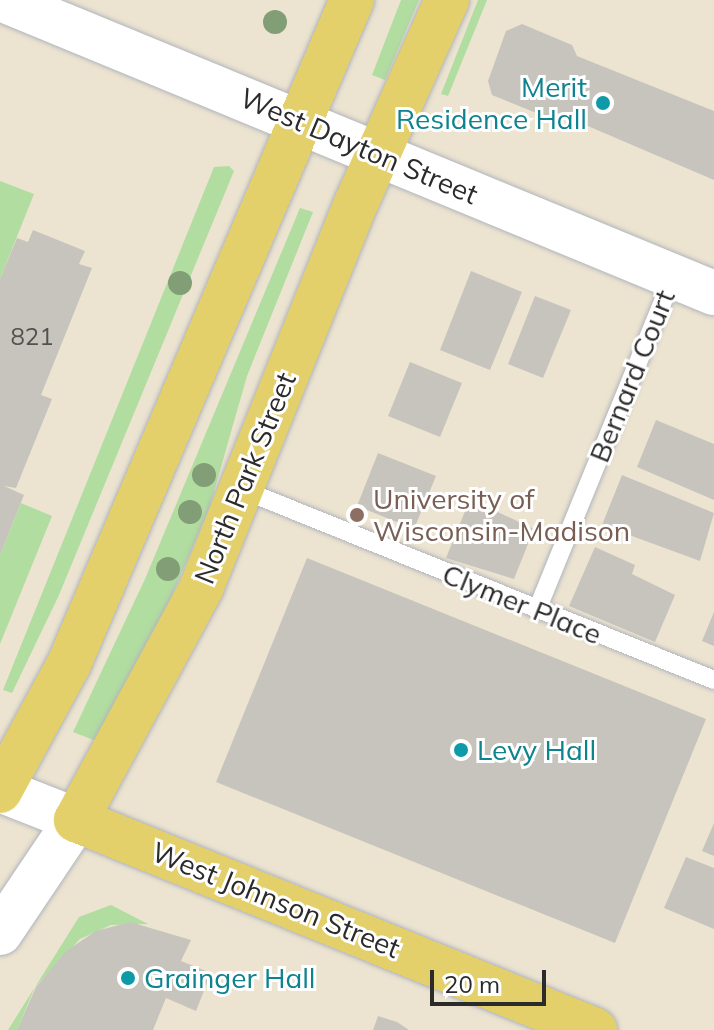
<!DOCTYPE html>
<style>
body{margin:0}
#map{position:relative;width:714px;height:1030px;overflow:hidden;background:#ece7df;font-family:Mulish,sans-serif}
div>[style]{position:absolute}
.education>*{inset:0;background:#ece4d0}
.green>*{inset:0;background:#b1dda0}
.building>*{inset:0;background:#c7c4be}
.roads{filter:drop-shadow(0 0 2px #b2b4bd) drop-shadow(0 0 2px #b2b4bd)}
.service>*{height:18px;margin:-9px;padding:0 9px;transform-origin:9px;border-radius:9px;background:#fff}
.tertiary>*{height:44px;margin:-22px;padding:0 22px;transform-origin:22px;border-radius:22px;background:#fff}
.secondary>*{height:44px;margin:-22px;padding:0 22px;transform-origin:22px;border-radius:22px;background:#fff}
.primary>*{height:44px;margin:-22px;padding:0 22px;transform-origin:22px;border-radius:22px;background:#e4d06b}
.trees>*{width:24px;height:24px;margin:-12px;border-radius:50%;background:#819e76}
.dots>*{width:22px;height:22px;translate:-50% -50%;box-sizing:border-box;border:4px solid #fff;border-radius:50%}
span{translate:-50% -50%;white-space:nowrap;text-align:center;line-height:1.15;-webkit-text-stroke:6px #fff;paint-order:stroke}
.number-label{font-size:24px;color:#525150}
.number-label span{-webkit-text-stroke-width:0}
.culture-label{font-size:28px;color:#0d838f}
.right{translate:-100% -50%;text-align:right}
.left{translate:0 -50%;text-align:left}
.street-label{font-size:28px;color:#2b2b2b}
.education-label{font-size:28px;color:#785e54}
.scale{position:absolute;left:430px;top:970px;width:116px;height:36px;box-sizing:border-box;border:4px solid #2b2b2b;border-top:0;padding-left:10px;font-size:24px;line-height:28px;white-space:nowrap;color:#2b2b2b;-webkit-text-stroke:6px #fff;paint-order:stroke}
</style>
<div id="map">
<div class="education">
<div style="clip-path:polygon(0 0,714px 0,714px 1030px,0 1030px)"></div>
</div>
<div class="green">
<div style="clip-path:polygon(401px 0,419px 0,385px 80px,372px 75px)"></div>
<div style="clip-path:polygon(478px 0,487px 0,448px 96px,441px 94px)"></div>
<div style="clip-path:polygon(229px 166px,234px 171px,59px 595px,12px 693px,3px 690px,214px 167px)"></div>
<div style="clip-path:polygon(0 181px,34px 194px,0 279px)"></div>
<div style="clip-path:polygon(300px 208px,313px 212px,247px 376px,209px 509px,155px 635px,96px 741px,73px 732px,145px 579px)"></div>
<div style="clip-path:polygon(21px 503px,52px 516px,0 644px,0 555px)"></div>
<div style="clip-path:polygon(111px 905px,148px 924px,111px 925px,80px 939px,35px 987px,17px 1030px,8px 1030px,79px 917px)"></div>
</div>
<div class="building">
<div style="clip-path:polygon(522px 24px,572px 45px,577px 56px,714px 111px,714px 180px,555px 112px,546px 117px,492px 95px,488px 81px,506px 31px)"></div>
<div style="clip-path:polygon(33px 230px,85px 251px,79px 264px,92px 268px,41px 395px,52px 399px,16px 488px,4px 486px,24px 495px,0 555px,0 279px,17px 238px,28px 242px)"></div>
<div style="clip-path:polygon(471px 271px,522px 292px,490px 370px,440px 350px)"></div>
<div style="clip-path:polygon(535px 296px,571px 310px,543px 378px,508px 364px)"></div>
<div style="clip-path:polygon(410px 362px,462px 383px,440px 437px,388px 416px)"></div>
<div style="clip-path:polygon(656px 420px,714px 444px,714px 500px,637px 467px)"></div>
<div style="clip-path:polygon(378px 453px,436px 476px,414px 529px,357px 506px)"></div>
<div style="clip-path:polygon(622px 475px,714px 513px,700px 561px,602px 525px)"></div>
<div style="clip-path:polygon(470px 499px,534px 529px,514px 579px,446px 558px)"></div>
<div style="clip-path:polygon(595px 547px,635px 565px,632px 574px,675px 595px,655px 642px,569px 606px)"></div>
<div style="clip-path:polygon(307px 558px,706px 719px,615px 943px,216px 782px)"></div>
<div style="clip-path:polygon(714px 612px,714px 646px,702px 641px)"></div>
<div style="clip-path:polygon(714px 823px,714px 856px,702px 851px)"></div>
<div style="clip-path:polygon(686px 857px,714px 868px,714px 929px,664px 908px)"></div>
<div style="clip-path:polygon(130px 922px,191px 940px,181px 961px,211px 973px,196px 1011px,166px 998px,153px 1030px,17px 1030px,36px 987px,66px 951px,96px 931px)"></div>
<div style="clip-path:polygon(378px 1016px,397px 1022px,409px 1030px,373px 1030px)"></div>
</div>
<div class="roads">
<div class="service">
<div style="left:241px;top:489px;width:510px;rotate:21.99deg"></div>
<div style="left:537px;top:610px;width:361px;rotate:-67.8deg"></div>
</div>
<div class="tertiary">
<div style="left:3px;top:0;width:769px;rotate:22.4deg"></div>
</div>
<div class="secondary">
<div style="left:0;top:790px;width:82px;rotate:21.5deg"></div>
<div style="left:76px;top:820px;width:136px;rotate:123.9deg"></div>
</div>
<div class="primary">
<div style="left:447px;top:0;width:222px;rotate:114.1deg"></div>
<div style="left:356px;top:203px;width:414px;rotate:111.9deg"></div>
<div style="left:202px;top:587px;width:265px;rotate:118.4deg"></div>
<div style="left:76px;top:820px;width:560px;rotate:22.03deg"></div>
<div style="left:0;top:791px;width:145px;rotate:-61.5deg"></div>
<div style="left:69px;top:664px;width:722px;rotate:-66.92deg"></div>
</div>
</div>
<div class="trees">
<div style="left:275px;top:22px"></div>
<div style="left:180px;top:283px"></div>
<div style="left:204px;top:475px"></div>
<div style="left:190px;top:512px"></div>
<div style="left:168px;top:569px"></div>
</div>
<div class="dots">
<div style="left:603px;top:103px;background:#0f9aa8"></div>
<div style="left:357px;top:515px;background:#8d6e63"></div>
<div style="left:461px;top:750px;background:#0f9aa8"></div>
<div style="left:128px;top:978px;background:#0f9aa8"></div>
</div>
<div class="number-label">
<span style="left:32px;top:337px">821</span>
</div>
<div class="culture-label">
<span class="right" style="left:587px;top:103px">Merit<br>Residence Hall</span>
<span class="left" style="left:477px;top:750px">Levy Hall</span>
<span class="left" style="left:144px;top:978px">Grainger Hall</span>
</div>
<div class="street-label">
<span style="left:359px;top:146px;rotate:23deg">West Dayton Street</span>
<span style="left:632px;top:376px;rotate:-68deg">Bernard Court</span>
<span style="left:245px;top:478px;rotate:-68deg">North Park Street</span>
<span style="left:522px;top:604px;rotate:22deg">Clymer Place</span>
<span style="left:276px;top:900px;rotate:22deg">West Johnson Street</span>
</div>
<div class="education-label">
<span class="left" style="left:373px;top:515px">University of<br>Wisconsin-Madison</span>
</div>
<div class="scale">20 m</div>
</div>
